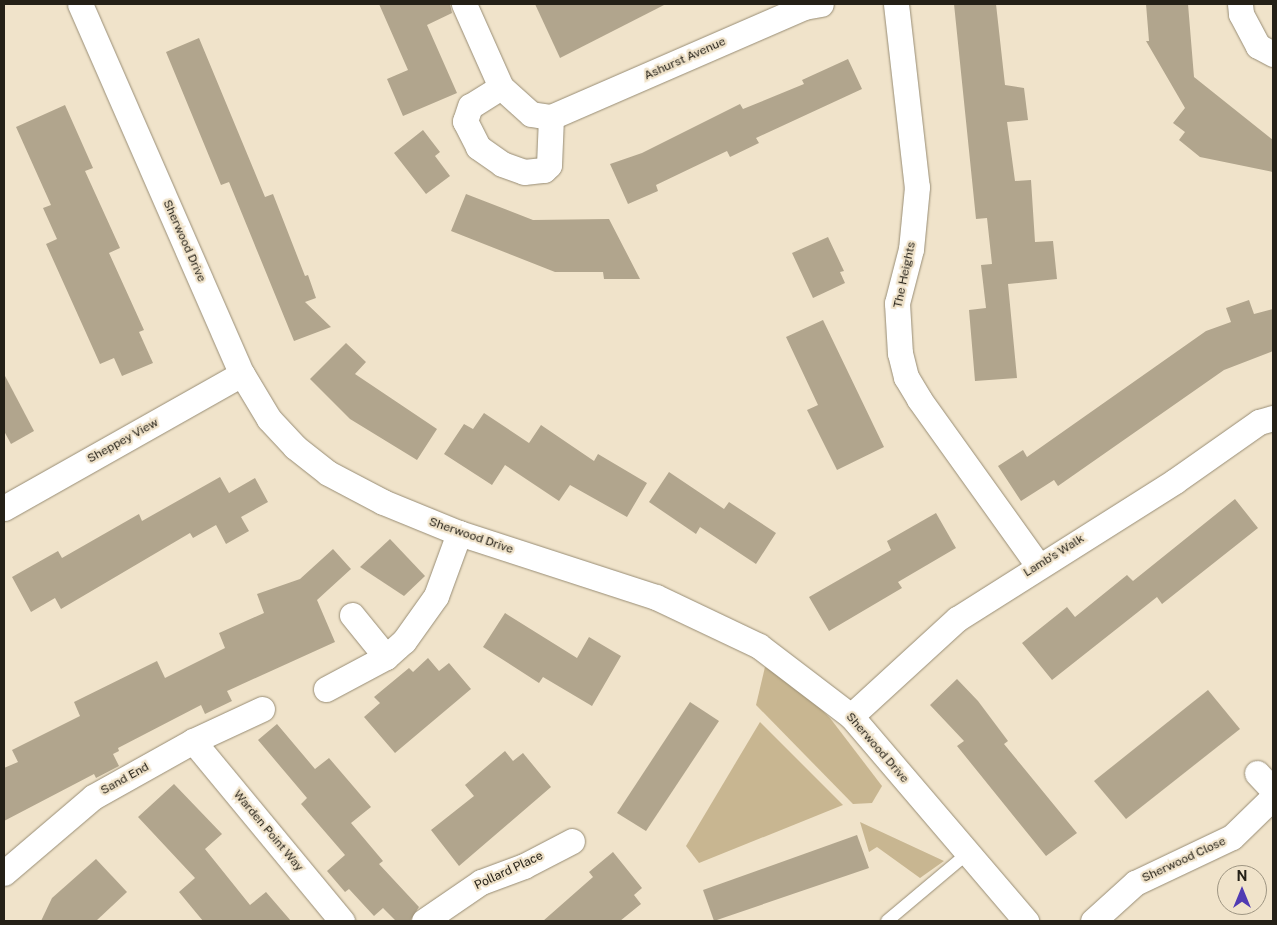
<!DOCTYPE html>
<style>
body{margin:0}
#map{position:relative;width:1277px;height:925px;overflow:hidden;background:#f0e3ca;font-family:"Public Sans",sans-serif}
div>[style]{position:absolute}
.green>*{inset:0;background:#c8b691}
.building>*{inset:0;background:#b1a58d}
.roads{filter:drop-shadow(0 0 1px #988d75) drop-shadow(0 0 1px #988d75)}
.service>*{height:12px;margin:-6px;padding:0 6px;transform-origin:6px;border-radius:6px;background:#fff}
.minor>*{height:25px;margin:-12.5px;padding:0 12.5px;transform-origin:12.5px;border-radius:12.5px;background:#fff}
span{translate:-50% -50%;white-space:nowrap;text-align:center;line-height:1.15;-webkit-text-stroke:4.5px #f0e3ca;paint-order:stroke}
.street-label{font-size:12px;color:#242017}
.frame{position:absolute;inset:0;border:5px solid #242017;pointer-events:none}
.north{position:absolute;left:1217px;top:865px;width:50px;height:50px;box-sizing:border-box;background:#f0e3ca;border:1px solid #9e9582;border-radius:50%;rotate:0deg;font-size:14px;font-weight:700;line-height:20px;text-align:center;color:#242017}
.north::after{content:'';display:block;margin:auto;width:18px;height:22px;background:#503bb3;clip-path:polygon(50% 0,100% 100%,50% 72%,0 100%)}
</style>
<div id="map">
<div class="green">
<div style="clip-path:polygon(765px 667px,797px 685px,830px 718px,882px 786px,872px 803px,853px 804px,756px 705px)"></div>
<div style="clip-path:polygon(760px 722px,843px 805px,699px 863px,686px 846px)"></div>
<div style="clip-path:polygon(860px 822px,944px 861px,920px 878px,877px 847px,869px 852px)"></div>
</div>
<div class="building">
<div style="clip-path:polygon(379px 4px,450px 4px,452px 13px,427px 25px,457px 93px,403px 116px,387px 79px,408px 70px)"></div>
<div style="clip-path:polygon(535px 4px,666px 4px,560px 58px)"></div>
<div style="clip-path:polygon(954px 4px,996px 4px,1005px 85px,1024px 88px,1028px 120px,1007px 122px,1015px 181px,1031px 180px,1035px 242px,1053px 241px,1057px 279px,1008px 284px,1017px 378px,975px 381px,969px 310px,986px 308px,981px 265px,992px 264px,987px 218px,976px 219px)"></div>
<div style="clip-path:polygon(1146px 4px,1188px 4px,1194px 77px,1273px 140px,1273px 172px,1200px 157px,1179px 140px,1185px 132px,1173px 123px,1185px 108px,1146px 41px,1149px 41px)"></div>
<div style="clip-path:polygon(199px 38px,265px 197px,273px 194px,305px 276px,308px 275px,316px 298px,305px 302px,331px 327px,294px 341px,229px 182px,221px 185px,166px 52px)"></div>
<div style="clip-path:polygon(848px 59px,862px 89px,756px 138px,759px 143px,730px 157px,727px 151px,656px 185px,658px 191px,628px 204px,610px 164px,642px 153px,740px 104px,743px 109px,804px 84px,802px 80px)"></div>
<div style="clip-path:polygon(65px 105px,93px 168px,85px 171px,120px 248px,109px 253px,144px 330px,139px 332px,153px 363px,122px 376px,114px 358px,100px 364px,46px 244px,57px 239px,43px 208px,51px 205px,16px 127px)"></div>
<div style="clip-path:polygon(423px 130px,440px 152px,435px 156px,450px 176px,426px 194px,394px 153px)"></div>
<div style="clip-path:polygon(466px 194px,533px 220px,609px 219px,640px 279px,604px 279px,603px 272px,555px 272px,451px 231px)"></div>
<div style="clip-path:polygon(828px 237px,844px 271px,840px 272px,845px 283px,813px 298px,792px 253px)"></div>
<div style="clip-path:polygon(1249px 300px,1254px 314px,1273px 309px,1273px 351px,1224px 370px,1058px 486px,1054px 480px,1021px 501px,998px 466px,1023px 450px,1027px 457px,1206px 331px,1231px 322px,1226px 308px)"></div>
<div style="clip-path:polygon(823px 320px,884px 447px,837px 470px,807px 410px,818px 405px,786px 337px)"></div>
<div style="clip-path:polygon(346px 343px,366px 362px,355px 374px,437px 429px,417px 460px,350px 419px,310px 379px)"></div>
<div style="clip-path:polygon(4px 374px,34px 431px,11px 444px,4px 431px)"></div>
<div style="clip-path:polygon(484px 413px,529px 443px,541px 425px,594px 461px,598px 454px,647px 483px,627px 517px,570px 485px,559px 501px,505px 465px,492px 485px,444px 454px,464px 424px,473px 429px)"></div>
<div style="clip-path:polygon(669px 472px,724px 509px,729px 502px,776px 533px,756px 564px,700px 527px,696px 534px,649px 502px)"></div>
<div style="clip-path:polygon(220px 477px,229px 493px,255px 478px,268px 502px,241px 517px,249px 531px,226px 544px,216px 525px,193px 538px,190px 533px,61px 609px,55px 598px,31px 612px,12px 577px,58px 551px,62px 558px,139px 514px,142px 521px)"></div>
<div style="clip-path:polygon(1235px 499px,1258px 528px,1162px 604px,1157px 597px,1052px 680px,1022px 643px,1067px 607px,1075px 617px,1127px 575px,1133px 581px)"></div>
<div style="clip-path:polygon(936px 513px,956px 548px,898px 582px,902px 588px,829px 631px,809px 597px,891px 550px,887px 541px)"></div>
<div style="clip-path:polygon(390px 539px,425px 576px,404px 596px,360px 567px)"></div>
<div style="clip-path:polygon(333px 549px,351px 569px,317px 600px,335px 642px,227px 691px,232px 701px,205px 714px,201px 705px,118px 748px,119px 751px,113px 754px,119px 766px,96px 778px,94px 774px,4px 821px,4px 768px,18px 762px,12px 750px,80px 716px,74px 702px,157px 661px,165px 678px,225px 648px,219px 633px,264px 613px,257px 594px,300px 579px)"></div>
<div style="clip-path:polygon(505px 613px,577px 658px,589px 637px,621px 656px,592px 706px,543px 677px,539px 683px,483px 647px)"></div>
<div style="clip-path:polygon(428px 658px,439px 671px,449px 663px,471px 689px,395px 753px,364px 717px,380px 703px,374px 697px,409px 668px,413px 672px)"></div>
<div style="clip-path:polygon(957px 679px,978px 701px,1008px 741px,1004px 744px,1077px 833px,1046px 856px,957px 746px,964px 741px,930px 705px)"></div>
<div style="clip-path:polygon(1208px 690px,1240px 729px,1126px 819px,1094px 781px)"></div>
<div style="clip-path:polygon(690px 702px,719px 721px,646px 831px,617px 813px)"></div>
<div style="clip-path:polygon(277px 724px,315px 769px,329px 758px,371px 807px,351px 823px,383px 861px,379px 864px,419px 907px,410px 921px,396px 921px,383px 908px,374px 916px,349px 889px,345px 892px,327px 871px,345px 855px,301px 804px,307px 798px,258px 740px)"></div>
<div style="clip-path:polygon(505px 751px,513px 761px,523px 753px,551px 787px,459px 866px,431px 830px,474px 796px,465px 785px)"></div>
<div style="clip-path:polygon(174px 784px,222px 834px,205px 849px,250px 905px,266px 892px,291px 921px,203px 921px,179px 892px,195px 878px,138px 817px)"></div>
<div style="clip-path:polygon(857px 835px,869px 868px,714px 921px,703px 890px)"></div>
<div style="clip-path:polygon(613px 852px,642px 888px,634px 895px,641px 904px,620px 921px,543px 921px,593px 877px,589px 872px)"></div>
<div style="clip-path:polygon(96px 859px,127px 892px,96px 921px,41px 921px,52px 898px)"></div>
</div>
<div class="roads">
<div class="service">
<div style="left:887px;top:921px;width:106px;rotate:-40deg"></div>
</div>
<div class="minor">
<div style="left:80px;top:4px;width:404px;rotate:66.4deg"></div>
<div style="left:242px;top:374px;width:52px;rotate:59deg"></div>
<div style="left:269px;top:419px;width:38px;rotate:47deg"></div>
<div style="left:295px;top:447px;width:42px;rotate:38.2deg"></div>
<div style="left:328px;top:473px;width:62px;rotate:27.8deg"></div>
<div style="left:383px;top:502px;width:82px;rotate:22.2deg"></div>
<div style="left:459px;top:533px;width:207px;rotate:18deg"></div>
<div style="left:656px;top:597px;width:114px;rotate:25.4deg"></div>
<div style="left:759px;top:646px;width:116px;rotate:37.3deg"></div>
<div style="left:851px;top:716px;width:270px;rotate:49.5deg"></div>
<div style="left:464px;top:4px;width:91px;rotate:66deg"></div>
<div style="left:501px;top:87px;width:40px;rotate:42deg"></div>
<div style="left:531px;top:114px;width:20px;rotate:9deg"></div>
<div style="left:551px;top:117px;width:276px;rotate:-23.5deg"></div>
<div style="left:804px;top:7px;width:17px;rotate:-10deg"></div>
<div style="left:896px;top:4px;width:184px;rotate:83.5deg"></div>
<div style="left:917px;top:187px;width:62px;rotate:95.5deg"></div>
<div style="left:911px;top:249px;width:56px;rotate:104.5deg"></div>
<div style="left:897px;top:303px;width:50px;rotate:86.6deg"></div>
<div style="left:900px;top:353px;width:25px;rotate:76deg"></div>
<div style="left:906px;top:377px;width:26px;rotate:59deg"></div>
<div style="left:919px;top:399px;width:204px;rotate:54.4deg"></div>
<div style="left:1240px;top:4px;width:10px;rotate:84deg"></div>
<div style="left:1241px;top:14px;width:36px;rotate:62deg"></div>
<div style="left:1258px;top:46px;width:17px;rotate:28deg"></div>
<div style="left:501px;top:87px;width:36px;rotate:148deg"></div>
<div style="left:470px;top:106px;width:16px;rotate:108deg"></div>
<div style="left:465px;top:121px;width:29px;rotate:63deg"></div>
<div style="left:478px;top:147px;width:29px;rotate:35deg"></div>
<div style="left:502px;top:164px;width:23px;rotate:20deg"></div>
<div style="left:524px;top:172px;width:20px;rotate:-6deg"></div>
<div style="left:544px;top:170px;width:7px;rotate:-45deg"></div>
<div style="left:549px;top:165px;width:48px;rotate:-87.6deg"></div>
<div style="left:4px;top:508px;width:273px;rotate:-29.4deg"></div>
<div style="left:352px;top:615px;width:54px;rotate:51deg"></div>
<div style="left:326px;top:689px;width:68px;rotate:-28.1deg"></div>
<div style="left:386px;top:657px;width:24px;rotate:-42deg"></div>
<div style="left:404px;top:641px;width:55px;rotate:-54.6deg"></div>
<div style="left:436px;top:596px;width:67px;rotate:-69.9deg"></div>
<div style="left:851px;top:716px;width:144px;rotate:-42.5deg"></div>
<div style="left:957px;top:619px;width:258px;rotate:-32.3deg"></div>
<div style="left:1175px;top:481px;width:103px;rotate:-35.1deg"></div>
<div style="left:1259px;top:422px;width:15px;rotate:-16deg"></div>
<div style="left:193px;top:741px;width:234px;rotate:50.4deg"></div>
<div style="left:1257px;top:773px;width:23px;rotate:47deg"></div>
<div style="left:4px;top:873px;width:117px;rotate:-40.5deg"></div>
<div style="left:93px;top:797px;width:115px;rotate:-29.2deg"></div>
<div style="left:193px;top:741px;width:76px;rotate:-24.9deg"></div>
<div style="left:424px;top:921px;width:69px;rotate:-34.4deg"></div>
<div style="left:481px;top:882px;width:46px;rotate:-20.4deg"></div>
<div style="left:524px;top:866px;width:54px;rotate:-27.5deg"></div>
<div style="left:1093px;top:921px;width:57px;rotate:-42.1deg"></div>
<div style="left:1135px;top:883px;width:107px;rotate:-25.4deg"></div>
<div style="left:1232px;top:837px;width:57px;rotate:-44.3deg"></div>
</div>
</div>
<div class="street-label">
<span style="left:685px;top:59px;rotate:-24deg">Ashurst Avenue</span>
<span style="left:184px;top:241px;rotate:66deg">Sherwood Drive</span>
<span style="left:905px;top:275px;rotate:-78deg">The Heights</span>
<span style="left:123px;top:441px;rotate:-29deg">Sheppey View</span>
<span style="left:471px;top:536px;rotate:19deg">Sherwood Drive</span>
<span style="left:1054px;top:556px;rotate:-32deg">Lamb's Walk</span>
<span style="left:877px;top:748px;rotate:49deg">Sherwood Drive</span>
<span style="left:125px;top:779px;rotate:-29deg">Sand End</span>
<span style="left:268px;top:831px;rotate:50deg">Warden Point Way</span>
<span style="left:1184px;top:860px;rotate:-25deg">Sherwood Close</span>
<span style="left:509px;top:871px;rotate:-25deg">Pollard Place</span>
</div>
<div class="frame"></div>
<div class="north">N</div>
</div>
